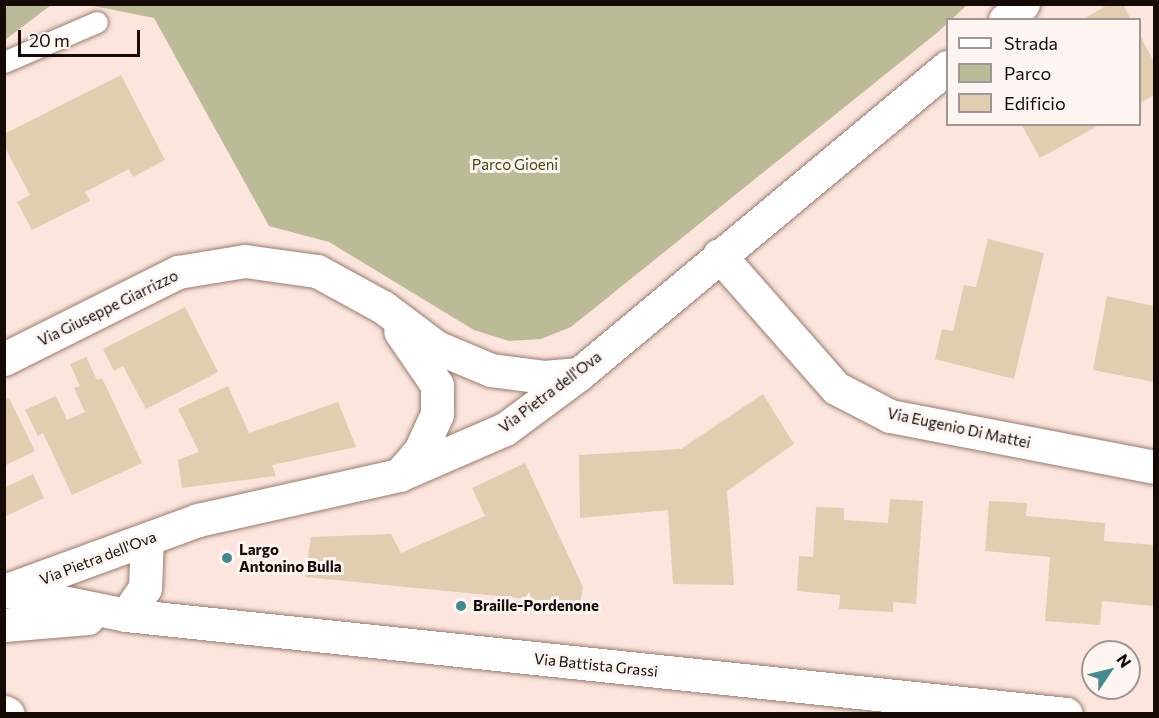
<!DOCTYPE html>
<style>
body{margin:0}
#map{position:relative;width:1159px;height:718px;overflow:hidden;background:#fbe5dc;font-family:Commissioner,sans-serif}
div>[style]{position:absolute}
.green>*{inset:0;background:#bcbb98}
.building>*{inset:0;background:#e3cdb1}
.path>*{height:4px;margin-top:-2px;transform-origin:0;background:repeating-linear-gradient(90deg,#a8968f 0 1.5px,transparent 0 6px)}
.roads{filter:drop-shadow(0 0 2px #9a7a6d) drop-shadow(0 0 2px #9a7a6d)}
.service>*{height:21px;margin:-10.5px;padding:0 10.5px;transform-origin:10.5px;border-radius:10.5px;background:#fff}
.minor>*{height:33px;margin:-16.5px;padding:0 16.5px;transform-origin:16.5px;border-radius:16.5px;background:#fff}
.secondary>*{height:33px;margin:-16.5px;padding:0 16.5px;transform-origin:16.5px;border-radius:16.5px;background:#fff}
.primary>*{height:33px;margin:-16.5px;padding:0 16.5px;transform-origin:16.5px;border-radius:16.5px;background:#fff}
.dots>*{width:16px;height:16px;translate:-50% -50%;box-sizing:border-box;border:3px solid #fdf5f2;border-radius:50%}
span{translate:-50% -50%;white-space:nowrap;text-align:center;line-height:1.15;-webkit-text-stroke:6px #fdf5f2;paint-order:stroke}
.park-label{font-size:15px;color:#484510}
.street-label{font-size:15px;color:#150a06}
.poi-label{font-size:15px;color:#150a06;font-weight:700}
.left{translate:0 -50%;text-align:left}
.frame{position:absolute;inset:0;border:6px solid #150a06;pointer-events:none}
.legend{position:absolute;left:946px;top:18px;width:195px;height:108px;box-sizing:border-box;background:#fdf5f2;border:2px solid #a09794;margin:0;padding:8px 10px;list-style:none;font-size:18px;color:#150a06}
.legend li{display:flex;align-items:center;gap:12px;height:30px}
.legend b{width:30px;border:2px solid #a09794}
.north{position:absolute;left:1081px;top:640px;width:60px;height:60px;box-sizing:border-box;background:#fdf5f2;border:2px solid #a09794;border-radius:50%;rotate:55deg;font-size:16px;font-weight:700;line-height:24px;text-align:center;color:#150a06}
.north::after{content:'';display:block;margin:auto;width:21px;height:27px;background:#438a90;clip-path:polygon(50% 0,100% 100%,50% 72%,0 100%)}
.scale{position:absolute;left:18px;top:30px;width:122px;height:27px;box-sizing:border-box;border:3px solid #150a06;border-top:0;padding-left:8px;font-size:18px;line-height:21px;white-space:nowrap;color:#150a06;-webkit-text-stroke:4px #fdf5f2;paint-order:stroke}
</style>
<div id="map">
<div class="green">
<div style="clip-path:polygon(5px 4px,51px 4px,51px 5px,5px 40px)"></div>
<div style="clip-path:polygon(89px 5px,967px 5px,938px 32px,571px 327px,541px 339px,509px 341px,474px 330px,329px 242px,269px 226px,154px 18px)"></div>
</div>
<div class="building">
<div style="clip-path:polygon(1109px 4px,1123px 4px,1131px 20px,1082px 20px)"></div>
<div style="clip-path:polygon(1140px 35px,1154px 62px,1154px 95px,1140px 103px)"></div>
<div style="clip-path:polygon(121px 75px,165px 160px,133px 177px,129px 169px,85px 192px,90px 201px,32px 230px,17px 202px,30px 195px,4px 146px,4px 134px)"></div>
<div style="clip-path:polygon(1021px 124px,1101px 124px,1040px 158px)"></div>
<div style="clip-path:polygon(988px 239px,1044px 253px,1014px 379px,935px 359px,942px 329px,953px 331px,964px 285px,976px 287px)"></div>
<div style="clip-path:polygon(1107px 296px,1154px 306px,1154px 382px,1093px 370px)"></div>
<div style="clip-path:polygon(185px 307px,218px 372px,146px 409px,123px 366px,114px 371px,103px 349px)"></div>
<div style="clip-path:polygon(86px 357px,97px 380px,102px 378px,142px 463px,72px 495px,43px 433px,38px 436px,25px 410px,56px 396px,67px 420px,85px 412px,74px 388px,80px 386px,70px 364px)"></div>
<div style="clip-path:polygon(228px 386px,249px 433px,338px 402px,356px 447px,272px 465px,276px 476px,182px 488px,178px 460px,199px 452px,178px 409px)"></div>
<div style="clip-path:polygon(763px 394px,794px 444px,727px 491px,734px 585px,673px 584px,668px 510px,580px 518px,579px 455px,681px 449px)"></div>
<div style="clip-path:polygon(9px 398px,35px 451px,4px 466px,4px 399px)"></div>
<div style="clip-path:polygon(525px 463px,583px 587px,580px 604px,305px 577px,311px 537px,391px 534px,401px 553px,485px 516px,472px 488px)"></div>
<div style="clip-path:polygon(33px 474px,44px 498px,4px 517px,4px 488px)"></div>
<div style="clip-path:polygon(890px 499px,923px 501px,916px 604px,893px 602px,893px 612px,839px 609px,840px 595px,797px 591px,799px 556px,813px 557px,816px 507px,844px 508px,844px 520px,888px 523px)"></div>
<div style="clip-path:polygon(989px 501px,1027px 503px,1026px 516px,1105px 523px,1104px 541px,1154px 545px,1154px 606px,1102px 601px,1100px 625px,1045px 621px,1050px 557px,985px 551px)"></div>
</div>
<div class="path">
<div style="left:929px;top:4px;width:11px"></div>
</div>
<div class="roads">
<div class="service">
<div style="left:4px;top:62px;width:101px;rotate:-23.3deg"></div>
</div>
<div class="minor">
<div style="left:719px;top:255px;width:177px;rotate:48.7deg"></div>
<div style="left:836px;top:388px;width:61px;rotate:27.4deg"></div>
<div style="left:890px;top:416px;width:269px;rotate:10.9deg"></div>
<div style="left:126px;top:615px;width:33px;rotate:-55deg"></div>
<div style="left:145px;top:588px;width:49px;rotate:-87.7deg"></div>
</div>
<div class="secondary">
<div style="left:4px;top:359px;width:195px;rotate:-26.6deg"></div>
<div style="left:178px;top:272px;width:68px;rotate:-9.3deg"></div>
<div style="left:245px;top:261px;width:73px;rotate:7.9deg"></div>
<div style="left:317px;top:271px;width:75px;rotate:28.6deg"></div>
<div style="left:383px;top:307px;width:66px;rotate:37deg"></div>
<div style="left:436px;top:347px;width:60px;rotate:22.7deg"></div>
<div style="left:491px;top:370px;width:53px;rotate:7.5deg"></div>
<div style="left:544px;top:377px;width:35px;rotate:-5deg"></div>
<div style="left:399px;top:475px;width:32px;rotate:-49deg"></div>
<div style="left:420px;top:451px;width:41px;rotate:-65.3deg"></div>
<div style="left:437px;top:414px;width:29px;rotate:-90deg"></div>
<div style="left:437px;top:385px;width:65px;rotate:-124.4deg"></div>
<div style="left:8px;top:591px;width:120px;rotate:11.5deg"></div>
<div style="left:126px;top:615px;width:945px;rotate:6.01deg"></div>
<div style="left:4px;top:625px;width:84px;rotate:-4.8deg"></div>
</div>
<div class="primary">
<div style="left:1005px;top:20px;width:24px;rotate:-42deg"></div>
<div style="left:4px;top:591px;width:207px;rotate:-20.1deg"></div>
<div style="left:198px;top:520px;width:206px;rotate:-12.6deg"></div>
<div style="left:399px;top:475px;width:116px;rotate:-23.5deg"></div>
<div style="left:505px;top:429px;width:92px;rotate:-36.6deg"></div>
<div style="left:579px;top:374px;width:480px;rotate:-39.8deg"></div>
<div style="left:4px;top:712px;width:4px;rotate:27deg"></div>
</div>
</div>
<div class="dots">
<div style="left:227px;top:558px;background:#438a90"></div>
<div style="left:461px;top:606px;background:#438a90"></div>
</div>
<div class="park-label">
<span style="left:515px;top:165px">Parco Gioeni</span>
</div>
<div class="street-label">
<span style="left:108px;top:308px;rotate:-26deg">Via Giuseppe Giarrizzo</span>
<span style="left:550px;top:392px;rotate:-37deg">Via Pietra dell'Ova</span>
<span style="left:959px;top:428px;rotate:12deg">Via Eugenio Di Mattei</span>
<span style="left:98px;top:558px;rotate:-21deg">Via Pietra dell'Ova</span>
<span style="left:596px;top:665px;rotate:6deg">Via Battista Grassi</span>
</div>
<div class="poi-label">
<span class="left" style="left:239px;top:558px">Largo<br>Antonino Bulla</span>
<span class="left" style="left:473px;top:606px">Braille-Pordenone</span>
</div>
<div class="frame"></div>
<ul class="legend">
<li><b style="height:8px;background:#fff"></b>Strada</li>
<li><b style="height:16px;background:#bcbb98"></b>Parco</li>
<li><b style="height:16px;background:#e3cdb1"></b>Edificio</li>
</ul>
<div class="north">N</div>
<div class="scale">20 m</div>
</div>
